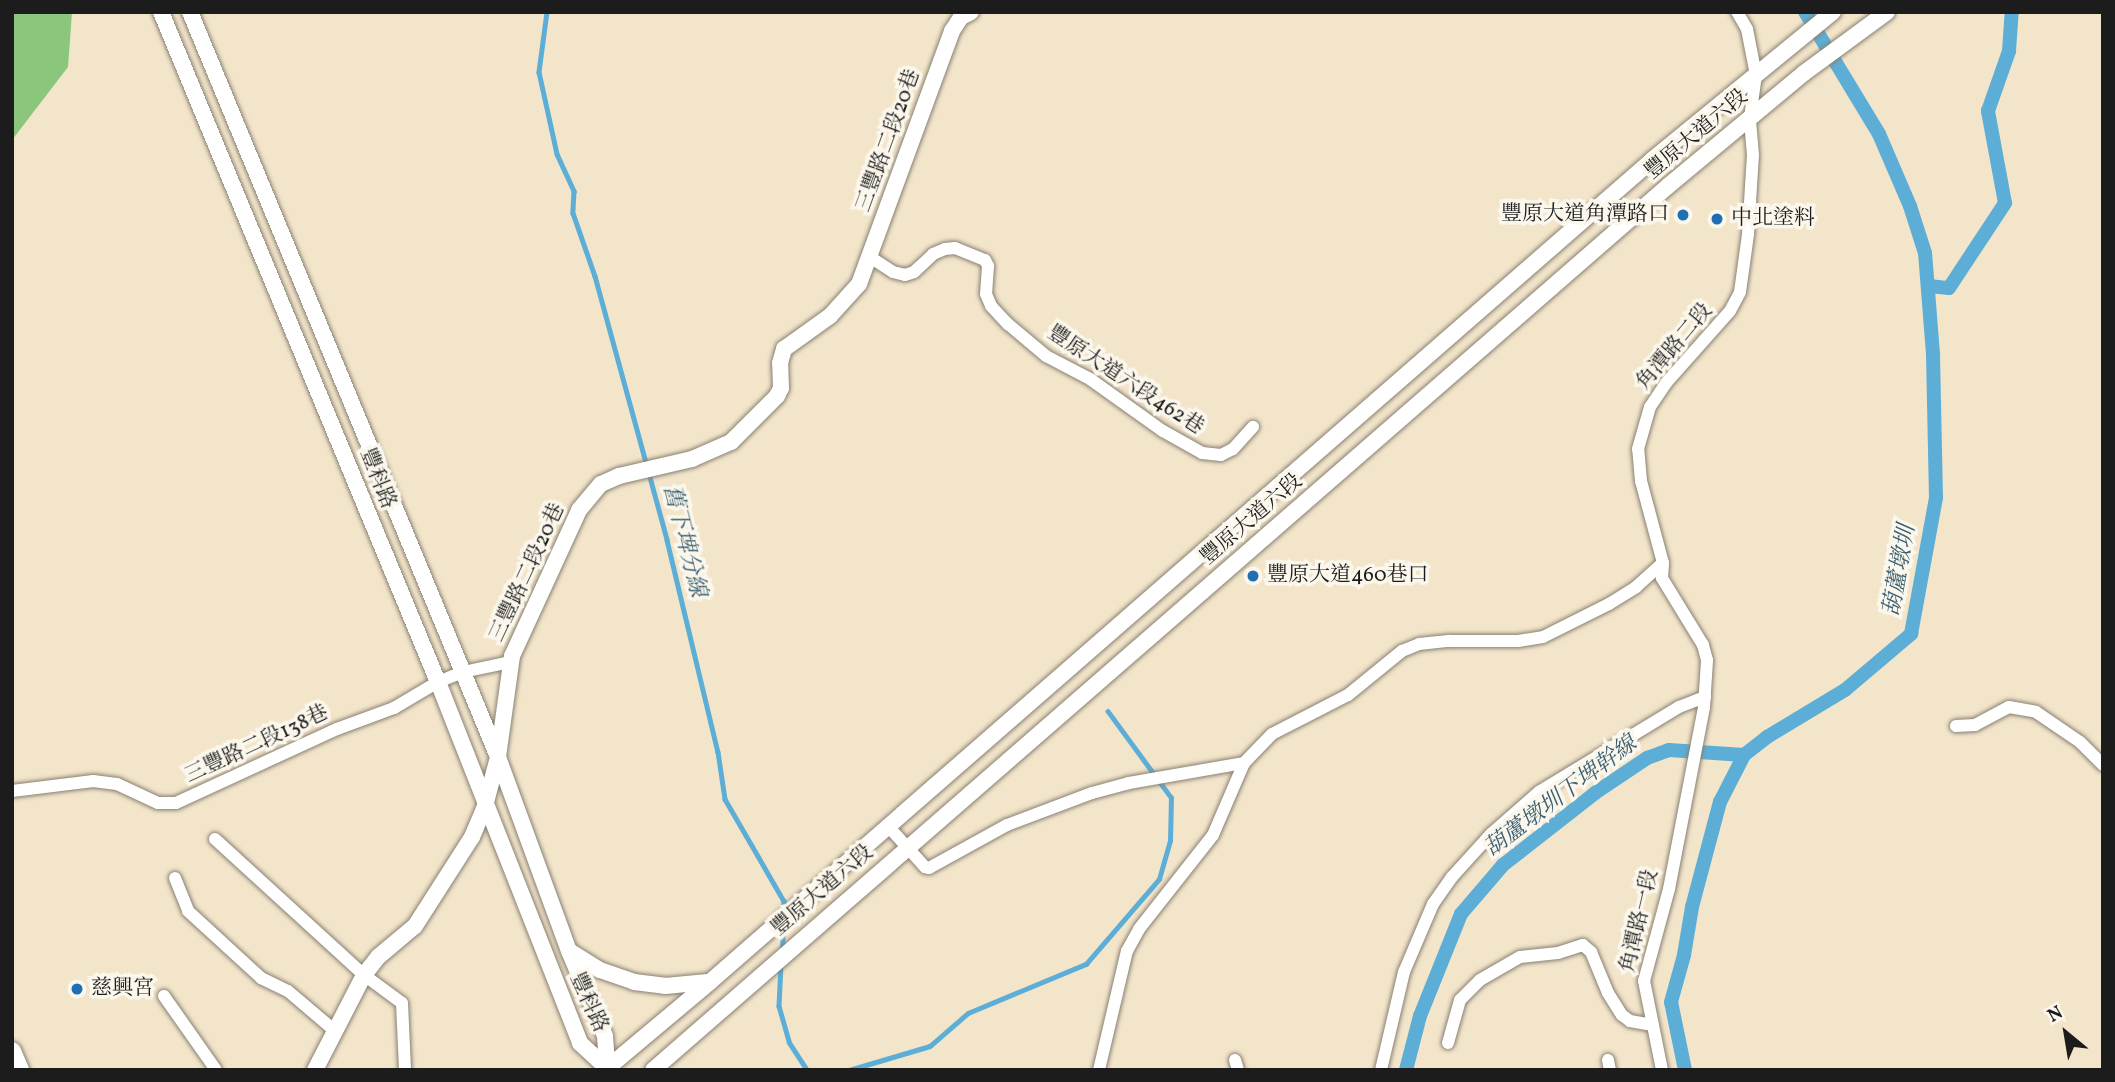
<!DOCTYPE html>
<meta charset="utf-8">
<style>
body{margin:0}
#map{position:relative;width:2115px;height:1082px;overflow:hidden;background:#f3e5ca;font-family:Vollkorn,"Noto Serif TC",serif}
div>[style]{position:absolute}
.green>*{inset:0;background:#8ac77c}
.stream>*{height:4.5px;margin:-2.25px;padding:0 2.25px;transform-origin:2.25px;border-radius:2.25px;background:#5caed7}
.canal>*{height:14px;margin:-7px;padding:0 7px;transform-origin:7px;border-radius:7px;background:#5caed7}
.roads{filter:drop-shadow(0 0 2px #888073) drop-shadow(0 0 2px #888073)}
.street>*{height:12px;margin:-6px;padding:0 6px;transform-origin:6px;border-radius:6px;background:#fff}
.secondary>*{height:16px;margin:-8px;padding:0 8px;transform-origin:8px;border-radius:8px;background:#fff}
.primary>*{height:18px;margin:-9px;padding:0 9px;transform-origin:9px;border-radius:9px;background:#fff}
.dots>*{width:19px;height:19px;translate:-50% -50%;box-sizing:border-box;border:4px solid #fbf7ec;border-radius:50%}
span{translate:-50% -50%;white-space:nowrap;text-align:center;line-height:1.15;-webkit-text-stroke:7px #fbf7ec;paint-order:stroke}
.street-label{font-size:21px;color:#1c1c1c}
.poi-label{font-size:21px;color:#1c1c1c}
.right{translate:-100% -50%;text-align:right}
.left{translate:0 -50%;text-align:left}
.water-label{font-size:23px;color:#395e70;font-style:italic}
.frame{position:absolute;inset:0;border:14px solid #1c1c1c;pointer-events:none}
.north{position:absolute;left:2031px;top:998px;width:70px;height:70px;-webkit-text-stroke:5px #fbf7ec;paint-order:stroke;rotate:330deg;font-size:19px;font-weight:700;line-height:28px;text-align:center;color:#1c1c1c}
.north::after{content:'';display:block;margin:auto;width:24px;height:32px;background:#1c1c1c;clip-path:polygon(50% 0,100% 100%,50% 72%,0 100%)}
</style>
<div id="map">
<div class="green">
<div style="clip-path:polygon(12px 12px,72px 12px,68px 67px,12px 140px)"></div>
</div>
<div class="stream">
<div style="left:547px;top:12px;width:61px;rotate:97.6deg"></div>
<div style="left:539px;top:72px;width:84px;rotate:77.6deg"></div>
<div style="left:557px;top:154px;width:41px;rotate:65.3deg"></div>
<div style="left:574px;top:191px;width:22px;rotate:93deg"></div>
<div style="left:573px;top:213px;width:67px;rotate:70.8deg"></div>
<div style="left:595px;top:276px;width:274px;rotate:74.7deg"></div>
<div style="left:667px;top:540px;width:218px;rotate:76.5deg"></div>
<div style="left:718px;top:752px;width:48px;rotate:81.5deg"></div>
<div style="left:725px;top:799px;width:118px;rotate:60deg"></div>
<div style="left:784px;top:901px;width:10px;rotate:90deg"></div>
<div style="left:782px;top:953px;width:27px;rotate:-88deg"></div>
<div style="left:781px;top:965px;width:41px;rotate:92.8deg"></div>
<div style="left:779px;top:1006px;width:37px;rotate:74deg"></div>
<div style="left:789px;top:1042px;width:33px;rotate:57deg"></div>
<div style="left:849px;top:1070px;width:84px;rotate:-16.5deg"></div>
<div style="left:930px;top:1046px;width:50px;rotate:-41deg"></div>
<div style="left:968px;top:1013px;width:128px;rotate:-22.6deg"></div>
<div style="left:1086px;top:964px;width:112px;rotate:-49.3deg"></div>
<div style="left:1159px;top:879px;width:40px;rotate:-74deg"></div>
<div style="left:1170px;top:841px;width:43px;rotate:-88.7deg"></div>
<div style="left:1171px;top:798px;width:107px;rotate:-126.2deg"></div>
</div>
<div class="canal">
<div style="left:1929px;top:286px;width:20px;rotate:6deg"></div>
<div style="left:1949px;top:288px;width:102px;rotate:-56.6deg"></div>
<div style="left:2005px;top:203px;width:94px;rotate:-100.5deg"></div>
<div style="left:1988px;top:111px;width:64px;rotate:-70.7deg"></div>
<div style="left:2009px;top:51px;width:39px;rotate:-86deg"></div>
<div style="left:1406px;top:1070px;width:56px;rotate:-75.5deg"></div>
<div style="left:1420px;top:1016px;width:110px;rotate:-68.1deg"></div>
<div style="left:1461px;top:914px;width:65px;rotate:-49.4deg"></div>
<div style="left:1503px;top:865px;width:117px;rotate:-38deg"></div>
<div style="left:1595px;top:793px;width:63px;rotate:-33.9deg"></div>
<div style="left:1647px;top:758px;width:23px;rotate:-20deg"></div>
<div style="left:1669px;top:750px;width:75px;rotate:3.8deg"></div>
<div style="left:1685px;top:1070px;width:69px;rotate:-101.6deg"></div>
<div style="left:1671px;top:1002px;width:49px;rotate:-74.5deg"></div>
<div style="left:1684px;top:955px;width:49px;rotate:-80.5deg"></div>
<div style="left:1692px;top:907px;width:109px;rotate:-75.1deg"></div>
<div style="left:1720px;top:802px;width:53px;rotate:-62.9deg"></div>
<div style="left:1744px;top:755px;width:29px;rotate:-38deg"></div>
<div style="left:1767px;top:737px;width:91px;rotate:-31.1deg"></div>
<div style="left:1845px;top:690px;width:87px;rotate:-40.3deg"></div>
<div style="left:1911px;top:634px;width:138px;rotate:-79.6deg"></div>
<div style="left:1936px;top:498px;width:144px;rotate:-91.2deg"></div>
<div style="left:1933px;top:354px;width:101px;rotate:-94.5deg"></div>
<div style="left:1925px;top:253px;width:49px;rotate:-107.7deg"></div>
<div style="left:1910px;top:206px;width:78px;rotate:-113.3deg"></div>
<div style="left:1879px;top:134px;width:143px;rotate:-121.2deg"></div>
</div>
<div class="roads">
<div class="street">
<div style="left:870px;top:257px;width:27px;rotate:33deg"></div>
<div style="left:893px;top:272px;width:12px;rotate:14deg"></div>
<div style="left:905px;top:275px;width:9px;rotate:-18deg"></div>
<div style="left:914px;top:272px;width:26px;rotate:-43deg"></div>
<div style="left:933px;top:254px;width:13px;rotate:-23deg"></div>
<div style="left:945px;top:249px;width:10px;rotate:-6deg"></div>
<div style="left:955px;top:248px;width:32px;rotate:22deg"></div>
<div style="left:985px;top:260px;width:7px;rotate:63deg"></div>
<div style="left:988px;top:266px;width:28px;rotate:94deg"></div>
<div style="left:986px;top:294px;width:13px;rotate:67deg"></div>
<div style="left:991px;top:306px;width:25px;rotate:47deg"></div>
<div style="left:1008px;top:324px;width:50px;rotate:40.1deg"></div>
<div style="left:1046px;top:356px;width:50px;rotate:27.6deg"></div>
<div style="left:1090px;top:379px;width:90px;rotate:35.5deg"></div>
<div style="left:1163px;top:431px;width:45px;rotate:29.4deg"></div>
<div style="left:1202px;top:453px;width:19px;rotate:6deg"></div>
<div style="left:1221px;top:455px;width:13px;rotate:-27deg"></div>
<div style="left:1233px;top:449px;width:30px;rotate:-48deg"></div>
<div style="left:1956px;top:726px;width:19px;rotate:-3deg"></div>
<div style="left:1975px;top:725px;width:38px;rotate:-28deg"></div>
<div style="left:2009px;top:707px;width:27px;rotate:10deg"></div>
<div style="left:2036px;top:712px;width:53px;rotate:34.3deg"></div>
<div style="left:2080px;top:742px;width:33px;rotate:45deg"></div>
<div style="left:12px;top:791px;width:82px;rotate:-7deg"></div>
<div style="left:93px;top:781px;width:24px;rotate:7deg"></div>
<div style="left:117px;top:784px;width:45px;rotate:24.9deg"></div>
<div style="left:158px;top:803px;width:18px"></div>
<div style="left:176px;top:803px;width:177px;rotate:-24.7deg"></div>
<div style="left:337px;top:729px;width:61px;rotate:-20.2deg"></div>
<div style="left:394px;top:708px;width:51px;rotate:-30.6deg"></div>
<div style="left:438px;top:682px;width:27px;rotate:-22deg"></div>
<div style="left:463px;top:672px;width:49px;rotate:-11.8deg"></div>
<div style="left:887px;top:825px;width:57px;rotate:47.9deg"></div>
<div style="left:925px;top:867px;width:4px;rotate:14deg"></div>
<div style="left:929px;top:868px;width:89px;rotate:-28.9deg"></div>
<div style="left:1007px;top:825px;width:91px;rotate:-20.6deg"></div>
<div style="left:1092px;top:793px;width:38px;rotate:-15deg"></div>
<div style="left:1129px;top:783px;width:117px;rotate:-9.9deg"></div>
<div style="left:215px;top:839px;width:202px;rotate:42.4deg"></div>
<div style="left:364px;top:975px;width:47px;rotate:36.4deg"></div>
<div style="left:402px;top:1003px;width:67px;rotate:87.4deg"></div>
<div style="left:175px;top:878px;width:35px;rotate:68deg"></div>
<div style="left:188px;top:911px;width:99px;rotate:42.5deg"></div>
<div style="left:261px;top:978px;width:30px;rotate:26deg"></div>
<div style="left:288px;top:991px;width:62px;rotate:40.4deg"></div>
<div style="left:164px;top:996px;width:90px;rotate:54.9deg"></div>
<div style="left:1448px;top:1043px;width:45px;rotate:-74.4deg"></div>
<div style="left:1460px;top:1000px;width:28px;rotate:-45deg"></div>
<div style="left:1480px;top:980px;width:46px;rotate:-29.9deg"></div>
<div style="left:1520px;top:957px;width:38px;rotate:-6deg"></div>
<div style="left:1558px;top:953px;width:26px;rotate:-18deg"></div>
<div style="left:1583px;top:945px;width:11px;rotate:41deg"></div>
<div style="left:1591px;top:952px;width:44px;rotate:67.5deg"></div>
<div style="left:1608px;top:993px;width:26px;rotate:58deg"></div>
<div style="left:1622px;top:1015px;width:10px;rotate:37deg"></div>
<div style="left:1630px;top:1021px;width:23px;rotate:10deg"></div>
<div style="left:1235px;top:1060px;width:10px;rotate:73deg"></div>
<div style="left:1608px;top:1060px;width:10px;rotate:79deg"></div>
<div style="left:1099px;top:1070px;width:122px;rotate:-76.8deg"></div>
<div style="left:1127px;top:951px;width:25px;rotate:-61deg"></div>
<div style="left:1139px;top:929px;width:120px;rotate:-51.8deg"></div>
<div style="left:1213px;top:835px;width:78px;rotate:-66.7deg"></div>
<div style="left:1244px;top:763px;width:40px;rotate:-46deg"></div>
<div style="left:1272px;top:734px;width:85px;rotate:-27.2deg"></div>
<div style="left:1348px;top:695px;width:70px;rotate:-39.2deg"></div>
<div style="left:1402px;top:651px;width:18px;rotate:-22deg"></div>
<div style="left:1419px;top:644px;width:30px;rotate:-6deg"></div>
<div style="left:1449px;top:641px;width:69px"></div>
<div style="left:1518px;top:641px;width:25px;rotate:-9deg"></div>
<div style="left:1543px;top:637px;width:74px;rotate:-26.6deg"></div>
<div style="left:1609px;top:604px;width:32px;rotate:-32deg"></div>
<div style="left:1636px;top:587px;width:36px;rotate:-42deg"></div>
<div style="left:1381px;top:1070px;width:101px;rotate:-76.8deg"></div>
<div style="left:1404px;top:972px;width:74px;rotate:-66.9deg"></div>
<div style="left:1433px;top:904px;width:33px;rotate:-55deg"></div>
<div style="left:1452px;top:877px;width:58px;rotate:-47.8deg"></div>
<div style="left:1491px;top:834px;width:64px;rotate:-41.2deg"></div>
<div style="left:1539px;top:792px;width:164px;rotate:-31.3deg"></div>
<div style="left:1679px;top:707px;width:28px;rotate:-21deg"></div>
<div style="left:1662px;top:1070px;width:91px;rotate:-101.4deg"></div>
<div style="left:1644px;top:981px;width:95px;rotate:-74.8deg"></div>
<div style="left:1669px;top:889px;width:185px;rotate:-79.1deg"></div>
<div style="left:1704px;top:707px;width:47px;rotate:-86.3deg"></div>
<div style="left:1707px;top:660px;width:16px;rotate:-105deg"></div>
<div style="left:1703px;top:645px;width:79px;rotate:-121.5deg"></div>
<div style="left:1662px;top:578px;width:15px;rotate:-86deg"></div>
<div style="left:1663px;top:563px;width:85px;rotate:-105deg"></div>
<div style="left:1641px;top:481px;width:32px;rotate:-95deg"></div>
<div style="left:1638px;top:449px;width:44px;rotate:-74.1deg"></div>
<div style="left:1650px;top:407px;width:29px;rotate:-56deg"></div>
<div style="left:1666px;top:383px;width:96px;rotate:-48.4deg"></div>
<div style="left:1730px;top:311px;width:21px;rotate:-62deg"></div>
<div style="left:1740px;top:292px;width:59px;rotate:-82.1deg"></div>
<div style="left:1748px;top:234px;width:79px;rotate:-86.4deg"></div>
<div style="left:1753px;top:155px;width:37px;rotate:-95deg"></div>
<div style="left:1750px;top:118px;width:43px;rotate:-82.1deg"></div>
<div style="left:1756px;top:75px;width:47px;rotate:-101.1deg"></div>
<div style="left:1747px;top:29px;width:20px;rotate:-120deg"></div>
</div>
<div class="secondary">
<div style="left:161px;top:12px;width:725px;rotate:67.54deg"></div>
<div style="left:438px;top:682px;width:388px;rotate:68.5deg"></div>
<div style="left:580px;top:1043px;width:37px;rotate:43deg"></div>
<div style="left:190px;top:12px;width:806px;rotate:67.54deg"></div>
<div style="left:498px;top:757px;width:207px;rotate:69.9deg"></div>
<div style="left:569px;top:951px;width:92px;rotate:67deg"></div>
<div style="left:605px;top:1036px;width:32px;rotate:86deg"></div>
<div style="left:571px;top:952px;width:34px;rotate:32deg"></div>
<div style="left:600px;top:970px;width:36px;rotate:19deg"></div>
<div style="left:634px;top:982px;width:31px;rotate:7deg"></div>
<div style="left:665px;top:986px;width:43px;rotate:-5.3deg"></div>
<div style="left:315px;top:1070px;width:107px;rotate:-62.7deg"></div>
<div style="left:364px;top:975px;width:23px;rotate:-52deg"></div>
<div style="left:378px;top:957px;width:48px;rotate:-40deg"></div>
<div style="left:415px;top:926px;width:106px;rotate:-57.4deg"></div>
<div style="left:472px;top:837px;width:34px;rotate:-67deg"></div>
<div style="left:485px;top:806px;width:51px;rotate:-75.1deg"></div>
<div style="left:498px;top:757px;width:102px;rotate:-82.1deg"></div>
<div style="left:512px;top:656px;width:161px;rotate:-65.3deg"></div>
<div style="left:579px;top:510px;width:34px;rotate:-50deg"></div>
<div style="left:601px;top:484px;width:20px;rotate:-24deg"></div>
<div style="left:619px;top:476px;width:75px;rotate:-13.1deg"></div>
<div style="left:692px;top:459px;width:43px;rotate:-23.6deg"></div>
<div style="left:731px;top:442px;width:65px;rotate:-45deg"></div>
<div style="left:777px;top:396px;width:9px;rotate:-63deg"></div>
<div style="left:781px;top:388px;width:25px;rotate:-92deg"></div>
<div style="left:780px;top:363px;width:15px;rotate:-74deg"></div>
<div style="left:784px;top:349px;width:57px;rotate:-35.7deg"></div>
<div style="left:830px;top:316px;width:43px;rotate:-47.8deg"></div>
<div style="left:859px;top:284px;width:270px;rotate:-69.8deg"></div>
<div style="left:952px;top:31px;width:17px;rotate:-57deg"></div>
<div style="left:961px;top:17px;width:11px;rotate:-27deg"></div>
<div style="left:605px;top:1070px;width:138px;rotate:-40deg"></div>
<div style="left:711px;top:981px;width:1249px;rotate:-41.1deg"></div>
<div style="left:1652px;top:160px;width:234px;rotate:-39.3deg"></div>
<div style="left:653px;top:1070px;width:1346px;rotate:-41.05deg"></div>
<div style="left:1668px;top:186px;width:177px;rotate:-39.7deg"></div>
<div style="left:1804px;top:73px;width:103px;rotate:-36.3deg"></div>
</div>
<div class="primary">
<div style="left:12px;top:1051px;width:21px;rotate:67deg"></div>
</div>
</div>
<div class="dots">
<div style="left:1683px;top:215px;background:#1f6fb2"></div>
<div style="left:1717px;top:219px;background:#1f6fb2"></div>
<div style="left:1253px;top:576px;background:#1f6fb2"></div>
<div style="left:77px;top:989px;background:#1f6fb2"></div>
</div>
<div class="street-label">
<span style="left:1697px;top:135px;rotate:-40deg">豐原大道六段</span>
<span style="left:889px;top:141px;rotate:-70deg">三豐路二段20巷</span>
<span style="left:1675px;top:347px;rotate:-50deg">角潭路二段</span>
<span style="left:1125px;top:381px;rotate:33deg">豐原大道六段462巷</span>
<span style="left:377px;top:479px;rotate:68deg">豐科路</span>
<span style="left:1252px;top:520px;rotate:-41deg">豐原大道六段</span>
<span style="left:528px;top:573px;rotate:-65deg">三豐路二段20巷</span>
<span style="left:257px;top:745px;rotate:-25deg">三豐路二段138巷</span>
<span style="left:823px;top:891px;rotate:-41deg">豐原大道六段</span>
<span style="left:1640px;top:921px;rotate:-77deg">角潭路一段</span>
<span style="left:588px;top:1003px;rotate:65deg">豐科路</span>
</div>
<div class="poi-label">
<span class="right" style="left:1669px;top:215px">豐原大道角潭路口</span>
<span class="left" style="left:1731px;top:219px">中北塗料</span>
<span class="left" style="left:1267px;top:576px">豐原大道460巷口</span>
<span class="left" style="left:91px;top:989px">慈興宮</span>
</div>
<div class="water-label">
<span style="left:684px;top:541px;rotate:76deg">舊下埤分線</span>
<span style="left:1900px;top:571px;rotate:-80deg">葫蘆墩圳</span>
<span style="left:1561px;top:797px;rotate:-37deg">葫蘆墩圳下埤幹線</span>
</div>
<div class="frame"></div>
<div class="north">N</div>
</div>
